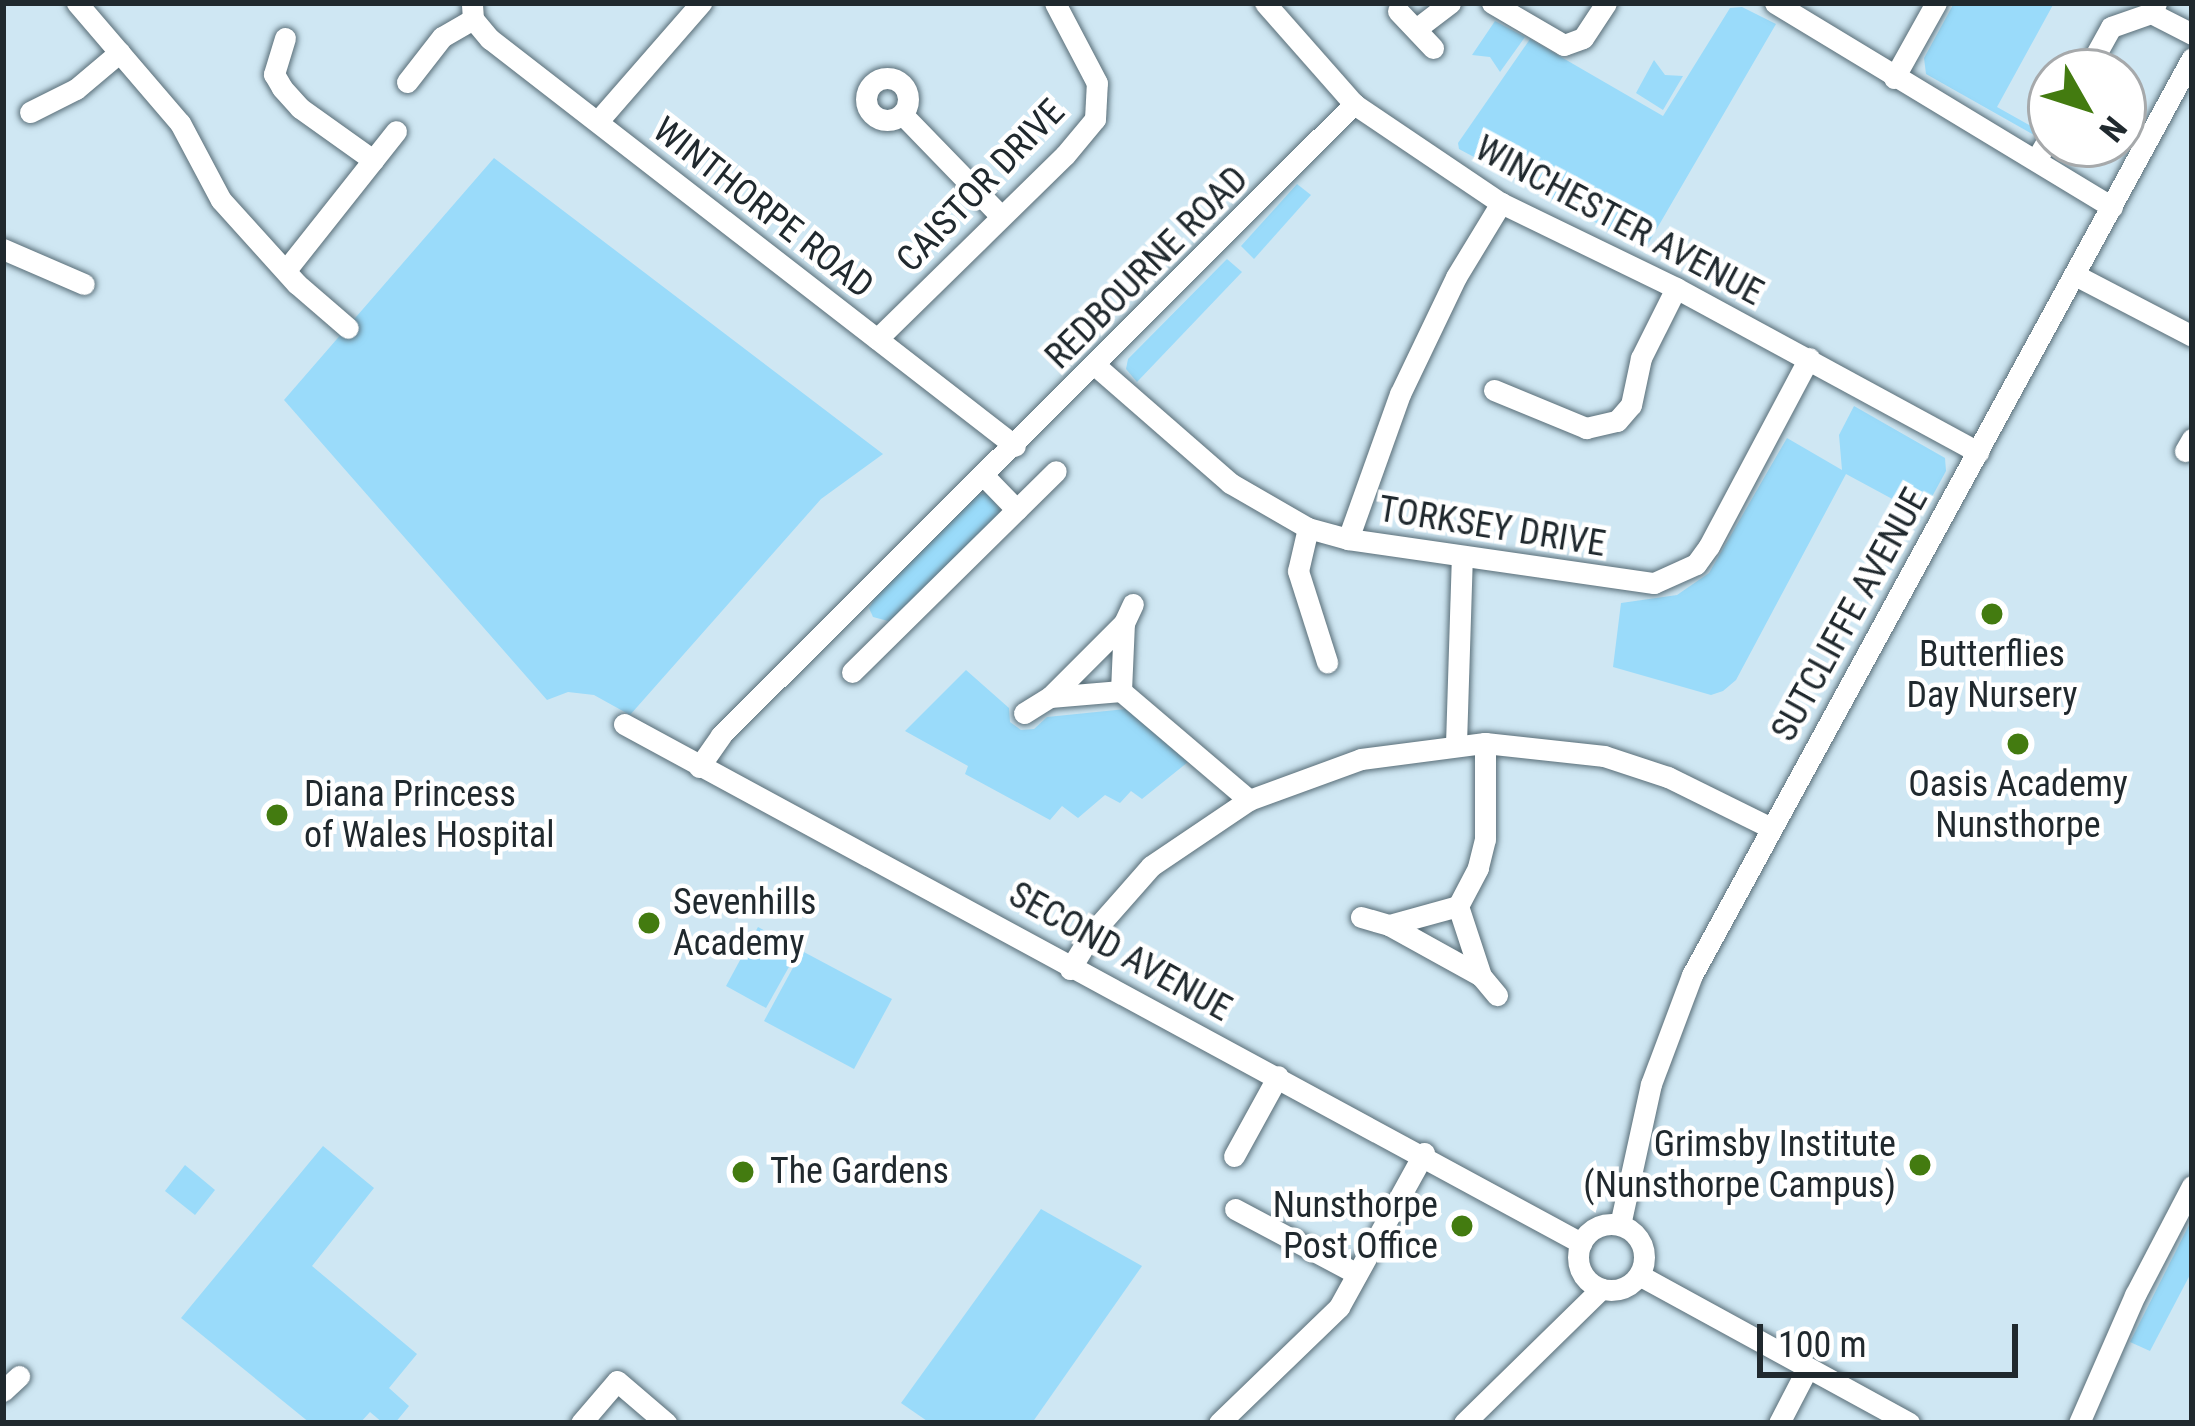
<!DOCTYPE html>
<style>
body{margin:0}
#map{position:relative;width:2195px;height:1426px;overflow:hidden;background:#cfe7f3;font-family:"Roboto Condensed",sans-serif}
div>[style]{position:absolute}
.green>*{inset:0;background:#9adbfa}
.roads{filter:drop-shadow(0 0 3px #586d77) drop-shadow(0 0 3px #586d77)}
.minor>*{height:21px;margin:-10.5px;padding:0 10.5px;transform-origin:10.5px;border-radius:10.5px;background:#fff}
.minor>.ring{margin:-10.5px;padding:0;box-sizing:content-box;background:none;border:21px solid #fff;border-radius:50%}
.dots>*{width:33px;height:33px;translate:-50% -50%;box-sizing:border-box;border:6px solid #fff;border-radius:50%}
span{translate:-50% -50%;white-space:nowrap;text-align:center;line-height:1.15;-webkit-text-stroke:9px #fff;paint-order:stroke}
.street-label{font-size:36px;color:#20292e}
.poi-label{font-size:36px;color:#20292e}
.left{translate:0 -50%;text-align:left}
.right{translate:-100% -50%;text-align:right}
.frame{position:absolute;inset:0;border:6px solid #20292e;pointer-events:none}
.north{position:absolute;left:2027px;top:48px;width:120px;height:120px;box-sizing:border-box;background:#fff;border:3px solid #a6a9ab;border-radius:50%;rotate:129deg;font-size:33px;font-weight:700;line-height:48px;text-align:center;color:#20292e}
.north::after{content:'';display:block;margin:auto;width:42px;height:54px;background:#437b10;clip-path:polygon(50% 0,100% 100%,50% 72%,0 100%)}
.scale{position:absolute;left:1757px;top:1324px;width:261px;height:54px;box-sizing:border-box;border:6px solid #20292e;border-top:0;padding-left:15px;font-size:36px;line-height:42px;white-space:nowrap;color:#20292e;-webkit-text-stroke:9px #fff;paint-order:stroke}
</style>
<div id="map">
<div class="green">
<div style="clip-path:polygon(1954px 3px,2054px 3px,1997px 107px,2038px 130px,2034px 135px,1926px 74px,1924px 58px)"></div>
<div style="clip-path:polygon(1742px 7px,1776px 24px,1645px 249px,1459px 149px,1458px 143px,1530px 39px,1663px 116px,1730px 8px)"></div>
<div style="clip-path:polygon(1495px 21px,1525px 37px,1500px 72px,1490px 57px,1472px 55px)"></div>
<div style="clip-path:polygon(1654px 60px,1665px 75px,1683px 76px,1663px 110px,1636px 93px)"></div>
<div style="clip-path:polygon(494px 158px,883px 454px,821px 499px,630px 715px,594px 695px,568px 692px,547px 700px,284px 400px)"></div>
<div style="clip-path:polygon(1297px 184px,1311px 195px,1254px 259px,1241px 246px)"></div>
<div style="clip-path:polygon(1227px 259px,1242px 272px,1137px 382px,1126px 369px,1128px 359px)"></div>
<div style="clip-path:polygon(1854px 406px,1945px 458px,1946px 471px,1922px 515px,1846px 474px,1736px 680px,1723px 691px,1711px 695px,1613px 667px,1621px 603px,1677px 595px,1709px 573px,1787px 438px,1842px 470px,1839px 435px)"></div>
<div style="clip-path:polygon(988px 493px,1002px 513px,892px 622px,873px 617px,869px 608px,875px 598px,979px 494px)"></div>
<div style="clip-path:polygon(966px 670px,1009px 708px,1010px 722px,1021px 730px,1034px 729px,1047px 717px,1126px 709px,1188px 762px,1142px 799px,1131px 791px,1120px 803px,1105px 795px,1078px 818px,1062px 806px,1050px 820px,965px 774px,968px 766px,905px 731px)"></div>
<div style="clip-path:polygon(758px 927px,799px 949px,766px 1008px,726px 986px)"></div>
<div style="clip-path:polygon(802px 951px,892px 999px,854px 1069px,764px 1021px)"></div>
<div style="clip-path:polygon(323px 1146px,374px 1188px,312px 1266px,417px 1354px,389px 1388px,409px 1406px,395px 1423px,383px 1423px,370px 1412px,360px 1423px,310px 1423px,181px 1318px)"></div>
<div style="clip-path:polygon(185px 1165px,215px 1190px,195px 1215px,165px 1191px)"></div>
<div style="clip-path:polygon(1041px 1209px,1142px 1266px,1032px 1423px,930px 1423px,901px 1403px)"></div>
<div style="clip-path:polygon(2192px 1219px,2192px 1271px,2150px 1351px,2130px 1342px)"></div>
</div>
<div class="roads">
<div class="minor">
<div style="left:77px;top:3px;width:158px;rotate:49.4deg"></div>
<div style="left:180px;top:123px;width:87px;rotate:62deg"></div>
<div style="left:221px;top:200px;width:113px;rotate:47.9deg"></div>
<div style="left:297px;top:284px;width:67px;rotate:40.8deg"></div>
<div style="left:1265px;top:3px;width:135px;rotate:48.6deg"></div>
<div style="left:1354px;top:104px;width:177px;rotate:34deg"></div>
<div style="left:1501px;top:203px;width:195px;rotate:25.9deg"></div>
<div style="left:1676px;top:288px;width:344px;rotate:28.5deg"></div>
<div style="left:1492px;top:3px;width:83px;rotate:30.3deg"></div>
<div style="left:1564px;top:45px;width:20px;rotate:-20deg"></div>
<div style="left:1583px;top:38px;width:42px;rotate:-56.7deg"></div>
<div style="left:1775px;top:3px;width:394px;rotate:31.2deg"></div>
<div style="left:1398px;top:11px;width:51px;rotate:46.6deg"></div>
<div style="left:2151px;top:13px;width:46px;rotate:27.1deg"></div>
<div style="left:473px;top:19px;width:26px;rotate:50deg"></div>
<div style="left:490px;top:39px;width:664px;rotate:37.78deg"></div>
<div style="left:1416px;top:29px;width:43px;rotate:-37.4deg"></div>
<div style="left:285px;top:38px;width:38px;rotate:107deg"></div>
<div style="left:274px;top:74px;width:16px;rotate:60deg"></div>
<div style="left:282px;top:88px;width:27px;rotate:48deg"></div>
<div style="left:300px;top:108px;width:90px;rotate:35.5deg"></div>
<div style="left:2086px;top:72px;width:51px;rotate:-60.9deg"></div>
<div style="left:2111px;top:27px;width:42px;rotate:-19.3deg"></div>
<div style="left:2151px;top:13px;width:11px;rotate:-63deg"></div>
<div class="ring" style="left:866px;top:78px;width:21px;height:21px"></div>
<div style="left:1894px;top:78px;width:86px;rotate:-60.8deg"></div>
<div style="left:407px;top:82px;width:57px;rotate:-52.1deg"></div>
<div style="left:442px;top:37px;width:36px;rotate:-30deg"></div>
<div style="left:473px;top:19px;width:16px;rotate:-94deg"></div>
<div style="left:30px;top:112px;width:51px;rotate:-26.6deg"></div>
<div style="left:76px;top:89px;width:57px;rotate:-40.1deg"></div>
<div style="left:902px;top:114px;width:142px;rotate:45.9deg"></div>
<div style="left:598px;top:121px;width:157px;rotate:-48.9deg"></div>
<div style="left:2036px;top:160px;width:30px;rotate:-60deg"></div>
<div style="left:3px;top:249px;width:88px;rotate:23.4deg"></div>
<div style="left:286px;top:270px;width:177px;rotate:-51.6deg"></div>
<div style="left:2075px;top:275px;width:132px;rotate:27.5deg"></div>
<div style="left:877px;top:339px;width:263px;rotate:-44.4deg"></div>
<div style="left:1065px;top:155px;width:47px;rotate:-50.2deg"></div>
<div style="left:1095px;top:119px;width:36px;rotate:-87deg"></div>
<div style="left:1097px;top:83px;width:90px;rotate:-117.7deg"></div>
<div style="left:1096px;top:366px;width:178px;rotate:41.1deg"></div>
<div style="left:1230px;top:483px;width:90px;rotate:30deg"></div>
<div style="left:1308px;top:528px;width:41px;rotate:15.4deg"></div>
<div style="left:1348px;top:539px;width:309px;rotate:8.2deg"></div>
<div style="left:1654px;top:583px;width:46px;rotate:-24.3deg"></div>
<div style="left:1696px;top:564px;width:22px;rotate:-54deg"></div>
<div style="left:1709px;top:546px;width:213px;rotate:-62deg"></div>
<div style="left:1494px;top:390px;width:100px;rotate:22.4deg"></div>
<div style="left:1586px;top:428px;width:32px;rotate:-13deg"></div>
<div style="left:1617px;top:421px;width:21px;rotate:-49deg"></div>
<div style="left:1631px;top:405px;width:48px;rotate:-78deg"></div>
<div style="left:1641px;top:358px;width:78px;rotate:-63.4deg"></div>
<div style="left:2185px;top:451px;width:14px;rotate:-60deg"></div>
<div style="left:984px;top:476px;width:47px;rotate:45.9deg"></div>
<div style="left:1308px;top:528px;width:44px;rotate:103.1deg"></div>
<div style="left:1298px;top:571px;width:96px;rotate:72.3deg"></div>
<div style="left:1348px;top:539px;width:154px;rotate:-70.3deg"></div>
<div style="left:1400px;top:394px;width:130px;rotate:-64.4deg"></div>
<div style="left:1456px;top:277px;width:87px;rotate:-58.7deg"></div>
<div style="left:852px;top:672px;width:286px;rotate:-44.6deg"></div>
<div style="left:1121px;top:691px;width:68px;rotate:-87.5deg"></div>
<div style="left:1050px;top:697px;width:105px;rotate:-45deg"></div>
<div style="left:1124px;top:623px;width:21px;rotate:-65deg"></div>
<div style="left:1024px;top:713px;width:31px;rotate:-32deg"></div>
<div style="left:1050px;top:697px;width:71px;rotate:-4.8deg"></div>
<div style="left:1121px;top:691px;width:168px;rotate:40.4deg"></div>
<div style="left:624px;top:724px;width:1089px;rotate:28.47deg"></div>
<div style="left:1485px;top:743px;width:96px;rotate:90deg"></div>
<div style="left:1485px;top:839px;width:30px;rotate:104deg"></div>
<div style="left:1478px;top:868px;width:43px;rotate:117.8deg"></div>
<div style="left:1458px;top:906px;width:74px;rotate:71.8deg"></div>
<div style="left:1481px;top:976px;width:25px;rotate:50deg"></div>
<div style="left:1456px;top:744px;width:188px;rotate:-88.2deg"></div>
<div style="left:699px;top:767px;width:39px;rotate:-55deg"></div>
<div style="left:721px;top:735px;width:894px;rotate:-44.91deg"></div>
<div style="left:1361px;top:917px;width:29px;rotate:16deg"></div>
<div style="left:1389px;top:925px;width:105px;rotate:29deg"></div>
<div style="left:1389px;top:925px;width:72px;rotate:-15.4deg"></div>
<div style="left:1070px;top:969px;width:42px;rotate:-58.6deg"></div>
<div style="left:1092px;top:933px;width:89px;rotate:-48.6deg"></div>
<div style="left:1151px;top:866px;width:118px;rotate:-34deg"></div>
<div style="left:1249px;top:800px;width:119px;rotate:-20.1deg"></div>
<div style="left:1361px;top:759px;width:125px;rotate:-7.4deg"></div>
<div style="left:1485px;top:743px;width:120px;rotate:6.2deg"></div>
<div style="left:1604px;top:756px;width:67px;rotate:18.2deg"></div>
<div style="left:1668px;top:777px;width:115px;rotate:26.3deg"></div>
<div style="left:1234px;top:1156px;width:91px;rotate:-61.2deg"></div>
<div style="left:1235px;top:1209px;width:138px;rotate:28deg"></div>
<div class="ring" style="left:1578px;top:1224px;width:45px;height:45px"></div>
<div style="left:1620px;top:1225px;width:144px;rotate:-77.6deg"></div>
<div style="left:1651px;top:1084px;width:116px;rotate:-69.4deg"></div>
<div style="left:1692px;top:975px;width:1044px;rotate:-61.4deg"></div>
<div style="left:1639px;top:1275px;width:308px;rotate:28.7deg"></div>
<div style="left:3px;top:1391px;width:22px;rotate:-43deg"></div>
<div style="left:581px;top:1423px;width:55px;rotate:-49.4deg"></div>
<div style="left:617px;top:1381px;width:65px;rotate:40.6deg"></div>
<div style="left:1219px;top:1423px;width:167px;rotate:-44deg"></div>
<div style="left:1339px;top:1307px;width:176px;rotate:-61.1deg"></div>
<div style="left:1464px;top:1423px;width:192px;rotate:-44.4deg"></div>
<div style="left:1779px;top:1423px;width:61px;rotate:-62.6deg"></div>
<div style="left:2079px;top:1423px;width:140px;rotate:-66.4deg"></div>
<div style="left:2135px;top:1295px;width:123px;rotate:-62.4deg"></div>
</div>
</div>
<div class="dots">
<div style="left:1992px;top:614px;background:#437b10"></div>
<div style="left:2018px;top:744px;background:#437b10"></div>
<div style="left:277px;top:815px;background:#437b10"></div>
<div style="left:649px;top:923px;background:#437b10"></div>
<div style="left:1920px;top:1165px;background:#437b10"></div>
<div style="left:743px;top:1172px;background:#437b10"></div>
<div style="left:1462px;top:1226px;background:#437b10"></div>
</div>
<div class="street-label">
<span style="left:981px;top:186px;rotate:-46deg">CAISTOR DRIVE</span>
<span style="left:763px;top:208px;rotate:38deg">WINTHORPE ROAD</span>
<span style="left:1619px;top:221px;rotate:28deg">WINCHESTER AVENUE</span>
<span style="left:1147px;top:268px;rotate:-45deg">REDBOURNE ROAD</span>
<span style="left:1492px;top:527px;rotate:9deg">TORKSEY DRIVE</span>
<span style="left:1850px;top:615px;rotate:-61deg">SUTCLIFFE AVENUE</span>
<span style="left:1120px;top:952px;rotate:29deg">SECOND AVENUE</span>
</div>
<div class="poi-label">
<span style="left:1992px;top:675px">Butterflies<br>Day Nursery</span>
<span style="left:2018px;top:805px">Oasis Academy<br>Nunsthorpe</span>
<span class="left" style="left:304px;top:815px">Diana Princess<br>of Wales Hospital</span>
<span class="left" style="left:673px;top:923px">Sevenhills<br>Academy</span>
<span class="right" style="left:1896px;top:1165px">Grimsby Institute<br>(Nunsthorpe Campus)</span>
<span class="left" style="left:770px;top:1172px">The Gardens</span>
<span class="right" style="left:1438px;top:1226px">Nunsthorpe<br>Post Office</span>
</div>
<div class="frame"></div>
<div class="north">N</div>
<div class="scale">100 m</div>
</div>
